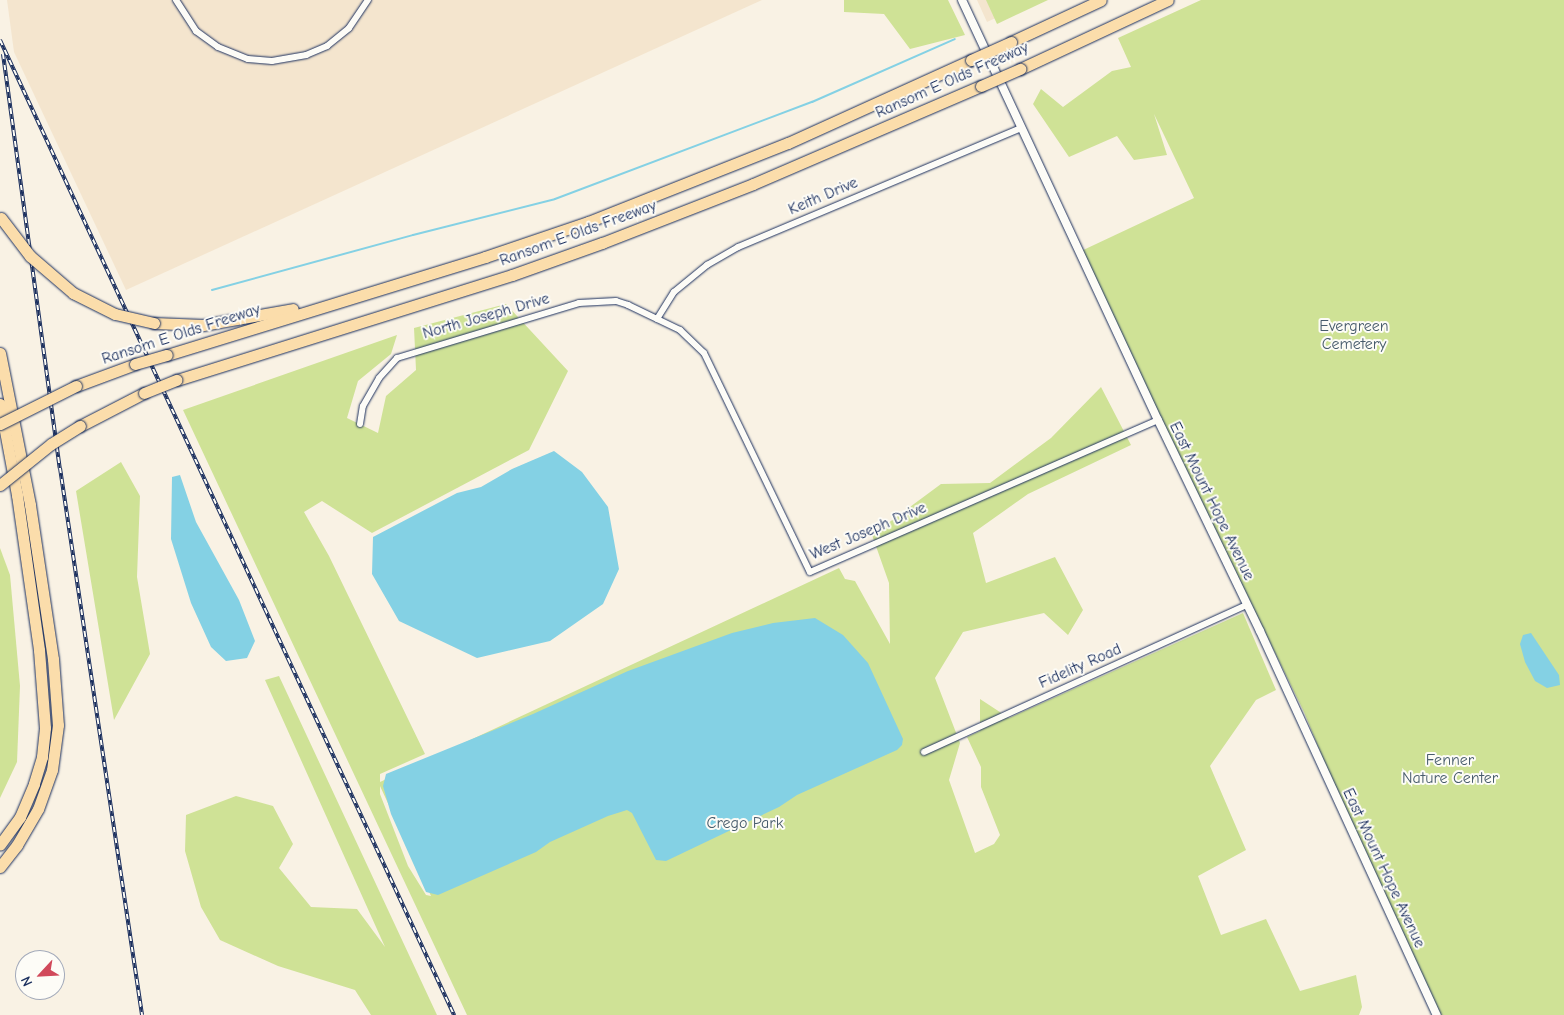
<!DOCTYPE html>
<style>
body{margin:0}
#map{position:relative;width:1564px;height:1015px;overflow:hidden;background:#f9f2e4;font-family:"Comic Neue",sans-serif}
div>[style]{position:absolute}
.built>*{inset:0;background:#f4e5ce}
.green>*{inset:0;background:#cfe296}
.water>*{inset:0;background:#84d1e4}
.stream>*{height:2px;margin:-1px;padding:0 1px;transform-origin:1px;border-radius:1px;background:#84d1e4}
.roads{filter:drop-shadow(0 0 1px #1b2f5e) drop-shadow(0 0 1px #1b2f5e)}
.minor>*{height:6px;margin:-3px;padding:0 3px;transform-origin:3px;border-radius:3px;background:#fdfcf7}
.tertiary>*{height:8px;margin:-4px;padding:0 4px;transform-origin:4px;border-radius:4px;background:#fdfcf7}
.motorway>*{height:11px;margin:-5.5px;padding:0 5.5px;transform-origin:5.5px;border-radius:5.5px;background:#fbddab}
.rail>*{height:4px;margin-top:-2px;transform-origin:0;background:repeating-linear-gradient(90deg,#fdfcf7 0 5.5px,#1b2f5e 0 11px);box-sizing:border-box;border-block:1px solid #1b2f5e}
.bridges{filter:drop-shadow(0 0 1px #1b2f5e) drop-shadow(0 0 1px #1b2f5e)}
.motorway-bridge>*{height:11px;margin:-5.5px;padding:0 5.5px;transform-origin:5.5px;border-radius:5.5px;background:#fbddab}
span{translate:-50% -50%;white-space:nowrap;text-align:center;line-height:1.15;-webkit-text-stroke:4px #fdfcf7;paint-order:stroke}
.street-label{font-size:16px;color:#1b2f5e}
.park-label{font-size:16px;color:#485c6c}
.north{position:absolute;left:15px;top:950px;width:50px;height:50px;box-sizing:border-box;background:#fdfcf7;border:1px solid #a3aaba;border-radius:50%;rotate:245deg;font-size:14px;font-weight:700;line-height:20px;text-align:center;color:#1b2f5e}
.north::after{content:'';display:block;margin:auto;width:18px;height:22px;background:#d1495b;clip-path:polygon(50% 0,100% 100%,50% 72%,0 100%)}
</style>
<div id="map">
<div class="built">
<div style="clip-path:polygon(7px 0,762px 0,126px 290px,14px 52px)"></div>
<div style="clip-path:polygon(977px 0,1034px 0,987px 22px)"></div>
</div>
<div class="green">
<div style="clip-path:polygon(844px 0,948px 0,965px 35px,910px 49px,884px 14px,844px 12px)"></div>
<div style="clip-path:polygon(986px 0,1048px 0,997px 24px)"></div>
<div style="clip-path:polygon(1201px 0,1564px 0,1564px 1015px,1437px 1015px,1364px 859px,1304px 712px,1079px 252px,1194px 198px,1154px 114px,1167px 155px,1134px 160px,1117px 136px,1069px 157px,1033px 104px,1041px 89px,1063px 107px,1112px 71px,1131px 67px,1118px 38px)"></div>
<div style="clip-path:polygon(evenodd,506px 304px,568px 371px,529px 450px,372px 533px,322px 501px,304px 512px,329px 556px,425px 754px,380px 774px,380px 782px,839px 568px,845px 579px,855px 581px,890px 644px,889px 583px,872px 535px,941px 484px,990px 483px,1051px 438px,1101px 387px,1131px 445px,1028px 494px,973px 533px,986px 583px,1055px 557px,1083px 610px,1068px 635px,1044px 613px,963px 632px,935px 678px,960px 743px,949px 780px,975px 853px,994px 844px,1000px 835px,981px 787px,981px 767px,967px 737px,980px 731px,980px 699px,1009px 718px,1243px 613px,1276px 690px,1256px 700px,1210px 766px,1246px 850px,1198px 876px,1221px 935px,1266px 919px,1300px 991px,1356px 975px,1362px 1007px,1359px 1015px,467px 1015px,183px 410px,397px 335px,391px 354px,358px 381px,347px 418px,378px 433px,386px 396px,416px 370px,414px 328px,506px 304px,380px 786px,431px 896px,426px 895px,408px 866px,380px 794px,380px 786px)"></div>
<div style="clip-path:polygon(121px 462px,140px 496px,137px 577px,150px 654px,114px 720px,76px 491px)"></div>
<div style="clip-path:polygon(0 548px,10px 575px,20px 686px,17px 762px,0 798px)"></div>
<div style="clip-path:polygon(279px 676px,437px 1015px,371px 1015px,355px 990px,278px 966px,220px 940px,201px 907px,185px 851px,186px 815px,236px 796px,273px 806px,293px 844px,279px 868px,311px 907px,357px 909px,385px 947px,265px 680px)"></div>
</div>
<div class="water">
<div style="clip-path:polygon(554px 451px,582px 472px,608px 507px,619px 569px,603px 604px,550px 641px,477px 658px,399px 621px,372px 574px,373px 537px,457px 493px,481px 487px,512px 469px)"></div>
<div style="clip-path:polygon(180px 475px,196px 522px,239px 600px,255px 641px,247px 658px,226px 661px,211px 647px,191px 603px,171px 539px,172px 477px)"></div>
<div style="clip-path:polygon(815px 618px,843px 635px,868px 663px,903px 739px,902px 745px,897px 750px,797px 795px,779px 807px,666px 861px,656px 860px,632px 813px,627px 810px,608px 816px,550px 842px,536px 852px,438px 895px,426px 892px,391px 814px,383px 786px,386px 774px,533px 714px,628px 671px,732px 633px,773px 623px)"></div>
<div style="clip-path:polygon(1531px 633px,1559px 675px,1560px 685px,1547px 688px,1535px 681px,1525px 662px,1520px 644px,1523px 635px)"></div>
</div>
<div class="stream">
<div style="left:212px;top:290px;width:208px;rotate:-15.3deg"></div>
<div style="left:413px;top:235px;width:146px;rotate:-14.2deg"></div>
<div style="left:555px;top:199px;width:275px;rotate:-20.7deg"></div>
<div style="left:812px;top:102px;width:156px;rotate:-23.8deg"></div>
</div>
<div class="roads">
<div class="minor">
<div style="left:176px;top:0;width:37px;rotate:57deg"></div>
<div style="left:196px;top:31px;width:27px;rotate:36deg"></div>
<div style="left:218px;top:47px;width:32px;rotate:22deg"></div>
<div style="left:248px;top:59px;width:24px;rotate:5deg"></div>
<div style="left:272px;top:61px;width:35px;rotate:-10deg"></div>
<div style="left:306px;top:55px;width:23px;rotate:-23deg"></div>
<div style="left:327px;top:46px;width:28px;rotate:-39deg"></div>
<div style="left:349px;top:28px;width:34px;rotate:-56deg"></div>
<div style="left:657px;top:319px;width:32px;rotate:-58deg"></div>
<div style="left:674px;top:292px;width:43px;rotate:-39.3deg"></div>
<div style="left:707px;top:265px;width:36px;rotate:-30deg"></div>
<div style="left:738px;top:247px;width:307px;rotate:-22.8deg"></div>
<div style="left:360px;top:424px;width:18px;rotate:-81deg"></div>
<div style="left:363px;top:406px;width:32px;rotate:-60deg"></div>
<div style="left:379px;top:378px;width:27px;rotate:-48deg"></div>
<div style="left:397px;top:358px;width:190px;rotate:-16.8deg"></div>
<div style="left:579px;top:303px;width:37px;rotate:-3deg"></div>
<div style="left:616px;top:301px;width:13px;rotate:18deg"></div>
<div style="left:628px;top:305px;width:58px;rotate:25.7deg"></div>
<div style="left:680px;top:330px;width:33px;rotate:44deg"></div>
<div style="left:704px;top:353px;width:243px;rotate:64.2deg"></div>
<div style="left:810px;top:572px;width:380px;rotate:-23.6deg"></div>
<div style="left:924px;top:752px;width:355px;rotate:-24.5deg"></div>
</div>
<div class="tertiary">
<div style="left:962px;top:0;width:463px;rotate:65deg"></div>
<div style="left:1158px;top:420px;width:234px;rotate:64.2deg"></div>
<div style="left:1260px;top:631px;width:423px;rotate:65.3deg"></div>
</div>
<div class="motorway">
<div style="left:1011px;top:42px;width:99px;rotate:-25deg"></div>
<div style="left:1020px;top:69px;width:163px;rotate:-25deg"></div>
<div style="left:154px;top:323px;width:49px;rotate:2.3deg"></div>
<div style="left:203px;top:325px;width:91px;rotate:-10.1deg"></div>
<div style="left:0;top:353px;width:155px;rotate:78.8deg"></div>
<div style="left:30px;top:505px;width:156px;rotate:81.5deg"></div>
<div style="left:53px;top:659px;width:66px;rotate:85.7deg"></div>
<div style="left:58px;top:725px;width:45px;rotate:97.6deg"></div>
<div style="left:52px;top:770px;width:41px;rotate:109.7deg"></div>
<div style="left:38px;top:809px;width:42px;rotate:120.3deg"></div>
<div style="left:17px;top:845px;width:28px;rotate:128deg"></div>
<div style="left:167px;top:355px;width:333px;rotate:-17.1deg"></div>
<div style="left:485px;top:257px;width:109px;rotate:-18.8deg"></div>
<div style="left:588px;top:222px;width:215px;rotate:-21.6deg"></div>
<div style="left:788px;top:143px;width:201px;rotate:-24.4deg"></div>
<div style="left:177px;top:380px;width:351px;rotate:-17.4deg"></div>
<div style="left:512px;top:275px;width:96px;rotate:-19.6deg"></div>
<div style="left:602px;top:243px;width:162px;rotate:-21.3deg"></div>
<div style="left:753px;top:184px;width:248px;rotate:-23.3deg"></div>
<div style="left:76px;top:386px;width:63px;rotate:-20.4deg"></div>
<div style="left:0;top:404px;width:93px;rotate:79.4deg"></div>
<div style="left:17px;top:495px;width:157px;rotate:81.9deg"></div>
<div style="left:39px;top:650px;width:78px;rotate:85.6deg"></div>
<div style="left:45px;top:728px;width:29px;rotate:96deg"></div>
<div style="left:42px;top:757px;width:28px;rotate:107deg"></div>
<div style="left:34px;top:784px;width:36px;rotate:113deg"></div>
<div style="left:20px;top:817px;width:34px;rotate:126deg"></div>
<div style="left:80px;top:426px;width:72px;rotate:-27.3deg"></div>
</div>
</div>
<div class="rail">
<div style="left:0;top:40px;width:1076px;rotate:65.03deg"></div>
<div style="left:3px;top:54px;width:418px;rotate:82.2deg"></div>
<div style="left:60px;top:468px;width:553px;rotate:81.47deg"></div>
</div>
<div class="bridges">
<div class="motorway-bridge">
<div style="left:971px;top:60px;width:44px;rotate:-24.2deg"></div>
<div style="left:981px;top:86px;width:43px;rotate:-23.6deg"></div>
<div style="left:1px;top:218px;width:48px;rotate:52.7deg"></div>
<div style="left:30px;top:256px;width:57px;rotate:40.7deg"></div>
<div style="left:73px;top:293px;width:47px;rotate:26.6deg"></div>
<div style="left:115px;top:314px;width:40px;rotate:13deg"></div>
<div style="left:135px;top:364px;width:33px;rotate:-16deg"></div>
<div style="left:144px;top:393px;width:35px;rotate:-22deg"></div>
<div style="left:0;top:424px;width:85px;rotate:-26.6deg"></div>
<div style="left:0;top:485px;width:65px;rotate:-38.8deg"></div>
<div style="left:51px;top:444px;width:34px;rotate:-32deg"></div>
</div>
</div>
<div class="street-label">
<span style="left:952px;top:80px;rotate:-24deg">Ransom E Olds Freeway</span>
<span style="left:823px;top:196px;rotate:-23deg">Keith Drive</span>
<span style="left:578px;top:233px;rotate:-20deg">Ransom E Olds Freeway</span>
<span style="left:486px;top:316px;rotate:-16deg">North Joseph Drive</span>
<span style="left:181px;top:334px;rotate:-18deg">Ransom E Olds Freeway</span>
<span style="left:1212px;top:501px;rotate:64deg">East Mount Hope Avenue</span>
<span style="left:868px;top:531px;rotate:-23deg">West Joseph Drive</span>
<span style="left:1080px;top:666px;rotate:-24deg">Fidelity Road</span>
<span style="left:1384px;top:868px;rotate:65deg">East Mount Hope Avenue</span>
</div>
<div class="park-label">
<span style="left:1354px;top:335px">Evergreen<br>Cemetery</span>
<span style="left:1450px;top:769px">Fenner<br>Nature Center</span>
<span style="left:745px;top:823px">Crego Park</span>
</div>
<div class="north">N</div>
</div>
